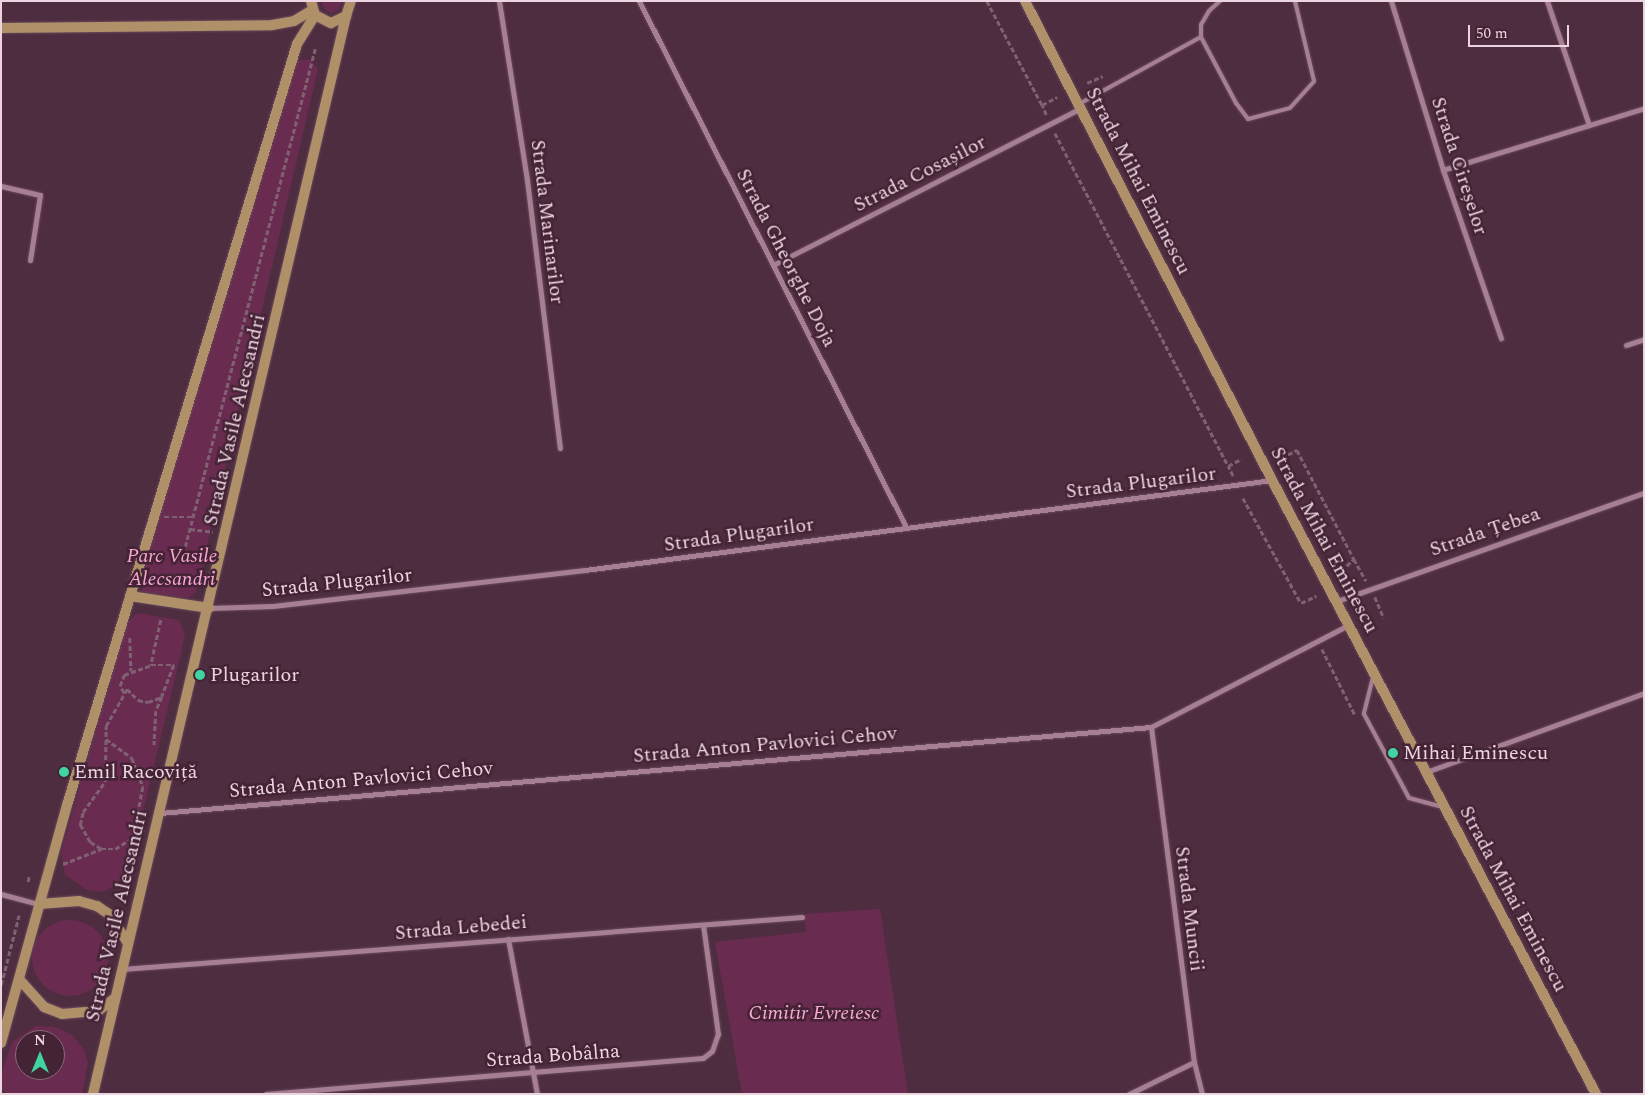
<!DOCTYPE html>
<meta charset="utf-8">
<style>
body{margin:0}
#map{position:relative;width:1645px;height:1095px;overflow:hidden;background:#4f2d40;font-family:Spectral,serif}
div>[style]{position:absolute}
.green>*{inset:0;background:#6a2b50}
.round{border-radius:50%}
.path>*{height:2.5px;margin-top:-1.25px;transform-origin:0;background:repeating-linear-gradient(90deg,#806172 0 5px,transparent 0 7.5px)}
.roads{filter:drop-shadow(0 0 1px #674a5a) drop-shadow(0 0 1px #674a5a)}
.lane>*{height:4px;margin:-2px;padding:0 2px;transform-origin:2px;border-radius:2px;background:#a77f94}
.street>*{height:5px;margin:-2.5px;padding:0 2.5px;transform-origin:2.5px;border-radius:2.5px;background:#a77f94}
.secondary>*{height:10px;margin:-5px;padding:0 5px;transform-origin:5px;border-radius:5px;background:#af9069}
.dots>*{width:14px;height:14px;translate:-50% -50%;box-sizing:border-box;border:2px solid #442335;border-radius:50%}
span{translate:-50% -50%;white-space:nowrap;text-align:center;line-height:1.15;-webkit-text-stroke:5px #442335;paint-order:stroke}
.street-label{font-size:20px;color:#ecd5e0}
.park-label{font-size:20px;color:#f9a8d4;font-style:italic}
.poi-label{font-size:20px;color:#ecd5e0}
.left{translate:0 -50%;text-align:left}
.frame{position:absolute;inset:0;border:2px solid #ecd5e0;pointer-events:none}
.north{position:absolute;left:15px;top:1030px;width:50px;height:50px;box-sizing:border-box;background:#442335;border:1px solid #876a79;border-radius:50%;rotate:0deg;font-size:14px;font-weight:700;line-height:20px;text-align:center;color:#ecd5e0}
.north::after{content:'';display:block;margin:auto;width:18px;height:22px;background:#3fd4a2;clip-path:polygon(50% 0,100% 100%,50% 72%,0 100%)}
.scale{position:absolute;left:1468px;top:25px;width:101px;height:22px;box-sizing:border-box;border:2px solid #ecd5e0;border-top:0;padding-left:6px;font-size:15px;line-height:18px;white-space:nowrap;color:#ecd5e0;-webkit-text-stroke:4px #442335;paint-order:stroke}
</style>
<div id="map">
<div class="green">
<div style="clip-path:polygon(321px 1px,342px 1px,342px 2px,338px 10px,332px 13px,324px 9px)"></div>
<div style="clip-path:polygon(310px 59px,318px 69px,198px 584px,195px 593px,187px 598px,143px 592px,139px 581px,294px 68px,297px 61px)"></div>
<div style="clip-path:polygon(137px 613px,179px 620px,185px 634px,182px 649px,129px 870px,111px 888px,102px 892px,87px 890px,65px 875px,61px 853px,126px 625px)"></div>
<div style="clip-path:polygon(880px 909px,908px 1094px,742px 1094px,715px 942px,806px 932px,805px 914px)"></div>
<div class="round" style="left:32px;top:920px;width:76px;height:76px"></div>
<div style="clip-path:polygon(evenodd,36px 1026px,55px 1027px,72px 1035px,84px 1049px,88px 1063px,82px 1094px,7px 1094px,1px 1088px,1px 1075px,12px 1042px,36px 1026px,25px 1040px,55px 1040px,55px 1070px,25px 1070px,25px 1040px)"></div>
</div>
<div class="path">
<div style="left:987px;top:1px;width:118px;rotate:62.1deg"></div>
<div style="left:1087px;top:83px;width:17px;rotate:-24deg"></div>
<div style="left:1046px;top:115px;width:11px;rotate:-112deg"></div>
<div style="left:1042px;top:105px;width:17px;rotate:-28deg"></div>
<div style="left:1055px;top:133px;width:375px;rotate:62.5deg"></div>
<div style="left:1281px;top:458px;width:18px;rotate:-27deg"></div>
<div style="left:1297px;top:450px;width:123px;rotate:62.4deg"></div>
<div style="left:1233px;top:476px;width:11px;rotate:-117deg"></div>
<div style="left:1228px;top:466px;width:15px;rotate:-28deg"></div>
<div style="left:1243px;top:498px;width:120px;rotate:61.1deg"></div>
<div style="left:1301px;top:603px;width:17px;rotate:-25deg"></div>
<div style="left:164px;top:517px;width:29px"></div>
<div style="left:190px;top:529px;width:23px;rotate:7deg"></div>
<div style="left:185px;top:547px;width:515px;rotate:-75.37deg"></div>
<div style="left:1341px;top:571px;width:18px;rotate:-43deg"></div>
<div style="left:1354px;top:559px;width:25px;rotate:61deg"></div>
<div style="left:1375px;top:597px;width:23px;rotate:67deg"></div>
<div style="left:161px;top:620px;width:46px;rotate:102.5deg"></div>
<div style="left:151px;top:665px;width:23px"></div>
<div style="left:174px;top:665px;width:34px;rotate:111deg"></div>
<div style="left:130px;top:638px;width:33px;rotate:88deg"></div>
<div style="left:1322px;top:649px;width:74px;rotate:63.4deg"></div>
<div style="left:124px;top:693px;width:8px;rotate:-120deg"></div>
<div style="left:120px;top:686px;width:12px;rotate:-70deg"></div>
<div style="left:124px;top:675px;width:29px;rotate:-20deg"></div>
<div style="left:106px;top:739px;width:32px;rotate:36deg"></div>
<div style="left:132px;top:758px;width:31px;rotate:69deg"></div>
<div style="left:143px;top:787px;width:49px;rotate:100.6deg"></div>
<div style="left:101px;top:849px;width:13px;rotate:-148deg"></div>
<div style="left:90px;top:842px;width:20px;rotate:-120deg"></div>
<div style="left:80px;top:825px;width:13px;rotate:-77deg"></div>
<div style="left:83px;top:812px;width:37px;rotate:-54deg"></div>
<div style="left:105px;top:782px;width:56px;rotate:-89deg"></div>
<div style="left:106px;top:726px;width:43px;rotate:-60.4deg"></div>
<div style="left:127px;top:689px;width:16px;rotate:45deg"></div>
<div style="left:138px;top:700px;width:10px;rotate:11deg"></div>
<div style="left:148px;top:702px;width:15px;rotate:-20deg"></div>
<div style="left:162px;top:697px;width:15px;rotate:113deg"></div>
<div style="left:156px;top:711px;width:34px;rotate:93deg"></div>
<div style="left:63px;top:864px;width:41px;rotate:-21.5deg"></div>
<div style="left:101px;top:849px;width:14px"></div>
<div style="left:115px;top:849px;width:35px;rotate:-33deg"></div>
<div style="left:28px;top:882px;width:6px;rotate:-81deg"></div>
<div style="left:1px;top:985px;width:72px;rotate:-75.6deg"></div>
</div>
<div class="roads">
<div class="lane">
<div style="left:1220px;top:1px;width:15px;rotate:138deg"></div>
<div style="left:1209px;top:11px;width:16px;rotate:120deg"></div>
<div style="left:1201px;top:25px;width:12px;rotate:90deg"></div>
<div style="left:1201px;top:37px;width:75px;rotate:62.1deg"></div>
<div style="left:1236px;top:103px;width:20px;rotate:53deg"></div>
<div style="left:1248px;top:119px;width:43px;rotate:-14.7deg"></div>
<div style="left:1290px;top:108px;width:36px;rotate:-48deg"></div>
<div style="left:1314px;top:81px;width:82px;rotate:-103.4deg"></div>
<div style="left:1079px;top:104px;width:139px;rotate:-28.8deg"></div>
<div style="left:1373px;top:677px;width:38px;rotate:104deg"></div>
<div style="left:1364px;top:714px;width:95px;rotate:61.8deg"></div>
<div style="left:1409px;top:798px;width:34px;rotate:15deg"></div>
</div>
<div class="street">
<div style="left:499px;top:1px;width:181px;rotate:81.1deg"></div>
<div style="left:527px;top:180px;width:270px;rotate:83deg"></div>
<div style="left:639px;top:1px;width:590px;rotate:63.09deg"></div>
<div style="left:1391px;top:1px;width:177px;rotate:72.9deg"></div>
<div style="left:1443px;top:170px;width:178px;rotate:71deg"></div>
<div style="left:1547px;top:1px;width:131px;rotate:71.3deg"></div>
<div style="left:1443px;top:170px;width:210px;rotate:-17.1deg"></div>
<div style="left:1px;top:186px;width:40px;rotate:13deg"></div>
<div style="left:40px;top:195px;width:66px;rotate:98.7deg"></div>
<div style="left:773px;top:265px;width:346px;rotate:-27deg"></div>
<div style="left:1626px;top:345px;width:19px;rotate:-18deg"></div>
<div style="left:1337px;top:601px;width:325px;rotate:-19.4deg"></div>
<div style="left:209px;top:608px;width:64px;rotate:-1.8deg"></div>
<div style="left:273px;top:606px;width:314px;rotate:-6.6deg"></div>
<div style="left:585px;top:570px;width:693px;rotate:-7.46deg"></div>
<div style="left:1151px;top:727px;width:338px;rotate:82.7deg"></div>
<div style="left:1194px;top:1062px;width:33px;rotate:76deg"></div>
<div style="left:1426px;top:772px;width:232px;rotate:-19.9deg"></div>
<div style="left:160px;top:813px;width:995px;rotate:-4.96deg"></div>
<div style="left:1151px;top:727px;width:223px;rotate:-27.3deg"></div>
<div style="left:1px;top:894px;width:39px;rotate:15deg"></div>
<div style="left:508px;top:939px;width:158px;rotate:79.4deg"></div>
<div style="left:122px;top:969px;width:682px;rotate:-4.37deg"></div>
<div style="left:266px;top:1094px;width:438px;rotate:-4.7deg"></div>
<div style="left:703px;top:1058px;width:11px;rotate:-38deg"></div>
<div style="left:712px;top:1051px;width:18px;rotate:-71deg"></div>
<div style="left:718px;top:1034px;width:110px;rotate:-97.8deg"></div>
<div style="left:1129px;top:1094px;width:72px;rotate:-26.2deg"></div>
</div>
<div class="secondary">
<div style="left:311px;top:1px;width:15px;rotate:74deg"></div>
<div style="left:315px;top:15px;width:18px;rotate:27deg"></div>
<div style="left:331px;top:23px;width:17px;rotate:-25deg"></div>
<div style="left:346px;top:16px;width:16px;rotate:-72deg"></div>
<div style="left:1025px;top:1px;width:539px;rotate:62.72deg"></div>
<div style="left:1272px;top:480px;width:694px;rotate:62.18deg"></div>
<div style="left:1px;top:28px;width:271px;rotate:-0.6deg"></div>
<div style="left:272px;top:25px;width:22px;rotate:-10deg"></div>
<div style="left:294px;top:21px;width:21px;rotate:-31deg"></div>
<div style="left:130px;top:596px;width:80px;rotate:8.6deg"></div>
<div style="left:39px;top:904px;width:40px;rotate:-4.3deg"></div>
<div style="left:79px;top:901px;width:19px;rotate:16deg"></div>
<div style="left:97px;top:906px;width:14px;rotate:34deg"></div>
<div style="left:109px;top:914px;width:35px;rotate:57deg"></div>
<div style="left:19px;top:979px;width:38px;rotate:48deg"></div>
<div style="left:44px;top:1007px;width:19px;rotate:21deg"></div>
<div style="left:62px;top:1014px;width:36px;rotate:-5deg"></div>
<div style="left:98px;top:1011px;width:21px;rotate:-37deg"></div>
<div style="left:1px;top:1043px;width:250px;rotate:-74.5deg"></div>
<div style="left:68px;top:802px;width:792px;rotate:-73.19deg"></div>
<div style="left:297px;top:44px;width:34px;rotate:-58deg"></div>
<div style="left:93px;top:1094px;width:1107px;rotate:-76.79deg"></div>
</div>
</div>
<div class="dots">
<div style="left:200px;top:675px;background:#3fd4a2"></div>
<div style="left:1393px;top:753px;background:#3fd4a2"></div>
<div style="left:64px;top:772px;background:#3fd4a2"></div>
</div>
<div class="street-label">
<span style="left:1459px;top:166px;rotate:72deg">Strada Cireșelor</span>
<span style="left:920px;top:174px;rotate:-27deg">Strada Cosașilor</span>
<span style="left:1138px;top:181px;rotate:63deg">Strada Mihai Eminescu</span>
<span style="left:547px;top:222px;rotate:83deg">Strada Marinarilor</span>
<span style="left:786px;top:258px;rotate:63deg">Strada Gheorghe Doja</span>
<span style="left:235px;top:420px;rotate:-77deg">Strada Vasile Alecsandri</span>
<span style="left:1141px;top:483px;rotate:-7deg">Strada Plugarilor</span>
<span style="left:1485px;top:532px;rotate:-19deg">Strada Țebea</span>
<span style="left:739px;top:535px;rotate:-8deg">Strada Plugarilor</span>
<span style="left:1324px;top:540px;rotate:62deg">Strada Mihai Eminescu</span>
<span style="left:337px;top:583px;rotate:-6deg">Strada Plugarilor</span>
<span style="left:765px;top:745px;rotate:-5deg">Strada Anton Pavlovici Cehov</span>
<span style="left:361px;top:780px;rotate:-5deg">Strada Anton Pavlovici Cehov</span>
<span style="left:1513px;top:899px;rotate:62deg">Strada Mihai Eminescu</span>
<span style="left:1189px;top:909px;rotate:83deg">Strada Muncii</span>
<span style="left:117px;top:916px;rotate:-77deg">Strada Vasile Alecsandri</span>
<span style="left:461px;top:928px;rotate:-5deg">Strada Lebedei</span>
<span style="left:553px;top:1056px;rotate:-4deg">Strada Bobâlna</span>
</div>
<div class="park-label">
<span style="left:172px;top:568px">Parc Vasile<br>Alecsandri</span>
<span style="left:814px;top:1013px">Cimitir Evreiesc</span>
</div>
<div class="poi-label">
<span class="left" style="left:210px;top:675px">Plugarilor</span>
<span class="left" style="left:1403px;top:753px">Mihai Eminescu</span>
<span class="left" style="left:74px;top:772px">Emil Racoviță</span>
</div>
<div class="frame"></div>
<div class="north">N</div>
<div class="scale">50 m</div>
</div>
